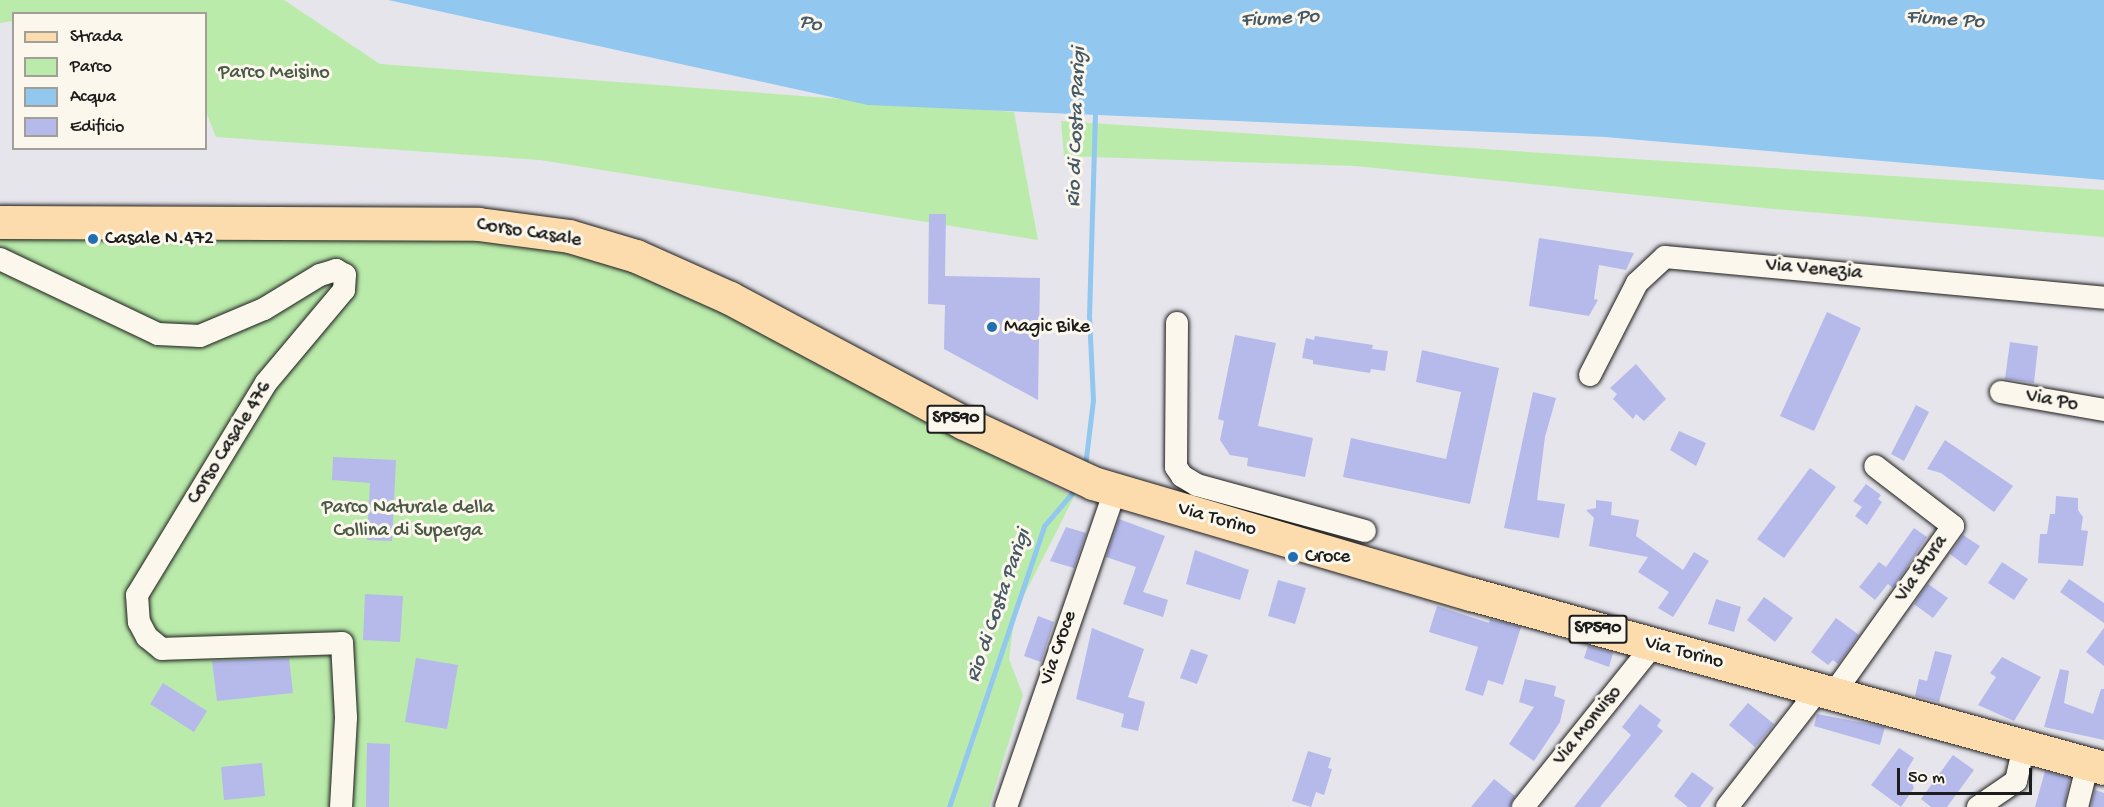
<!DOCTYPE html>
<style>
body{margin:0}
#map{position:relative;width:2104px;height:807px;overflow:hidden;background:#e6e5ec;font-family:"Gochi Hand",sans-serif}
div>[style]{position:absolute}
.green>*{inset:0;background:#baebab}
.water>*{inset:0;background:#92c7f0}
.stream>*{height:5px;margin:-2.5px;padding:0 2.5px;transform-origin:2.5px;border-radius:2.5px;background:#92c7f0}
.building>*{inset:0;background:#b5baeb}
.roads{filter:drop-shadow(0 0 2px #1c1c1c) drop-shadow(0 0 2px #1c1c1c)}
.street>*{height:22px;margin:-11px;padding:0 11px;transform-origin:11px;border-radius:11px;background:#fbf7ec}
.primary>*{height:33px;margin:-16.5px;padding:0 16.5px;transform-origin:16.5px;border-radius:16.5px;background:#fcdcac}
.dots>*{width:16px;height:16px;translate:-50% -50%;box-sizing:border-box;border:3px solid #fbf7ec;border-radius:50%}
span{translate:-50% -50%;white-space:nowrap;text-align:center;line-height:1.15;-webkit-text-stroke:6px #fbf7ec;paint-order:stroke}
.shield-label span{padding:2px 4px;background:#fbf7ec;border:2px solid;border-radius:4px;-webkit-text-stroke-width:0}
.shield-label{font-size:18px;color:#1c1c1c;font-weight:700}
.park-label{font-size:20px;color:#4b5a47}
.street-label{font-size:20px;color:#1c1c1c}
.poi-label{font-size:20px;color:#1c1c1c}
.left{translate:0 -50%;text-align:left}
.water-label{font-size:21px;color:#455866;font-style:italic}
.legend{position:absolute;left:12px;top:12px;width:195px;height:138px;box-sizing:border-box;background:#fbf7ec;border:2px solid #a29f99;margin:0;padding:8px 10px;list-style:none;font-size:18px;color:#1c1c1c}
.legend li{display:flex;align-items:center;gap:12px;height:30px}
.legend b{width:30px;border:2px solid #a29f99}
.scale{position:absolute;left:1897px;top:768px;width:135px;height:27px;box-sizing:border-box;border:3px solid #1c1c1c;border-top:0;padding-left:8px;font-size:18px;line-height:21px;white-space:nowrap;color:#1c1c1c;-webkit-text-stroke:4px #fbf7ec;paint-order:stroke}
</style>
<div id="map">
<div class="green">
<div style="clip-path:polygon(0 0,284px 0,380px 64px,1014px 112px,1038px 240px,540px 160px,216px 137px,206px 112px,206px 14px,14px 14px,13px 21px,0 23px)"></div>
<div style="clip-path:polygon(1061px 121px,2104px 190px,2104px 237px,1774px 209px,1355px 166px,1064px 156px)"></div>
<div style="clip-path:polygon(476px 231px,639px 268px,1074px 497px,1015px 613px,1009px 659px,1023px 695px,989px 807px,0 807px,0 233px)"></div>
</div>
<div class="water">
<div style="clip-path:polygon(388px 0,2104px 0,2104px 180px,1605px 137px,868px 105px)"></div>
</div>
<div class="stream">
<div style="left:1085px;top:466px;width:66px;rotate:-83.1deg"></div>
<div style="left:1093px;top:400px;width:84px;rotate:-92.7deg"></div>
<div style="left:1089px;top:316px;width:206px;rotate:-88.3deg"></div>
<div style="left:949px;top:807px;width:297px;rotate:-71.3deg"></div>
<div style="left:1044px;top:526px;width:52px;rotate:-49.6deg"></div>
</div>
<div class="building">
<div style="clip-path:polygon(929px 214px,946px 214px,945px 276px,1040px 278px,1038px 400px,944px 349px,945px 305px,928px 304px)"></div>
<div style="clip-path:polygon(1539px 238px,1634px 253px,1626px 270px,1599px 265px,1594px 299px,1598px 300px,1589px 316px,1529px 306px)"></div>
<div style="clip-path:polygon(1827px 312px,1861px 328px,1814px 431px,1780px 416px)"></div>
<div style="clip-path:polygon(1235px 335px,1276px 343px,1258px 426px,1313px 438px,1305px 477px,1247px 466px,1248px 458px,1230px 455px,1220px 440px,1224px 421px,1218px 419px)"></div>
<div style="clip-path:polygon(1315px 336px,1373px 345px,1372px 349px,1388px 351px,1385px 371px,1371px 369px,1370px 373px,1313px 364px,1313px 360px,1302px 358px,1306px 338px,1314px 340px)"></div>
<div style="clip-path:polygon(2010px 342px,2038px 346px,2034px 383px,2005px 379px)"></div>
<div style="clip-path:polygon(1422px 350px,1499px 368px,1470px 504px,1343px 477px,1351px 438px,1446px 459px,1461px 392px,1416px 382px)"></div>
<div style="clip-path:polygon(1636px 364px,1666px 399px,1644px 421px,1636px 414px,1633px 419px,1613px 399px,1617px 394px,1610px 388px)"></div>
<div style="clip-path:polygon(1533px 392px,1556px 398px,1545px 437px,1537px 500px,1565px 504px,1559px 538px,1504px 528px)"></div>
<div style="clip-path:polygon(1916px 405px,1929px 412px,1904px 461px,1891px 454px)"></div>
<div style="clip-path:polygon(1679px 431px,1706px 443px,1696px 466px,1670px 450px)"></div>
<div style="clip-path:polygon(1945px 440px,2013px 486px,1994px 512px,1941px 473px,1927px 469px)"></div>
<div style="clip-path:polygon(333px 457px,396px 460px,392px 541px,367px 540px,370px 483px,332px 480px)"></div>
<div style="clip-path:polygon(1810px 468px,1836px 487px,1784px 558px,1757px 539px)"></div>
<div style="clip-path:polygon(1866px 484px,1881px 495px,1878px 499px,1882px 502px,1867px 525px,1855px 516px,1862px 507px,1853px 501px)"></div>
<div style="clip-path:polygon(2056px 496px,2078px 498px,2078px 510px,2083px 517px,2081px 530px,2088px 531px,2083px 566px,2038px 563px,2040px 534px,2047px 534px,2050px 514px,2055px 514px)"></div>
<div style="clip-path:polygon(1596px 500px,1612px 502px,1611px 515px,1639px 520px,1636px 536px,1683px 570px,1694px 552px,1709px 561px,1673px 617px,1658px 608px,1669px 592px,1638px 572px,1648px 557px,1589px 546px,1594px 518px,1586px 510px,1596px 508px)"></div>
<div style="clip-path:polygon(1119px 519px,1165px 536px,1143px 592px,1168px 600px,1163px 617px,1123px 604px,1136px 567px,1106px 557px)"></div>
<div style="clip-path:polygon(1066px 527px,1086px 533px,1074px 568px,1050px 561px)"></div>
<div style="clip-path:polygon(1914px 528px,1927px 537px,1893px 588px,1888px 584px,1875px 600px,1859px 587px,1879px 562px,1886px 567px)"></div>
<div style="clip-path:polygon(1963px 535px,1980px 546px,1966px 566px,1950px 554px)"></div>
<div style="clip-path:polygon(1195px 550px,1249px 570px,1240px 600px,1186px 584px)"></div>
<div style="clip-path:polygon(2002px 562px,2028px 579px,2014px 600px,1988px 583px)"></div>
<div style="clip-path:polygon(2069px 579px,2104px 603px,2104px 623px,2060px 592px)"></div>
<div style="clip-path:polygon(1278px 580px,1306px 588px,1295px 624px,1268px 616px)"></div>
<div style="clip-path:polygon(1928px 584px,1948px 598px,1933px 618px,1914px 604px)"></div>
<div style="clip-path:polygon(365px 594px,403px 596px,400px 642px,363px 640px)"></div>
<div style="clip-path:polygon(1764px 597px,1793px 618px,1775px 642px,1747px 620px)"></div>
<div style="clip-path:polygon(1716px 599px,1741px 607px,1734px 632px,1708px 624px)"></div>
<div style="clip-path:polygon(1437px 606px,1489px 623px,1490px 619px,1521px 627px,1503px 685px,1488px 680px,1483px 696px,1465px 690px,1478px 647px,1429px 632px)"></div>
<div style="clip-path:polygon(1038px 616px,1054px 622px,1041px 662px,1024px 656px)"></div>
<div style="clip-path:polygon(1836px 618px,1859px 635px,1838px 664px,1833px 660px,1828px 665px,1811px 652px)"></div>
<div style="clip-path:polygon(1092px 628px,1144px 649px,1128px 697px,1145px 702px,1138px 731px,1121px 727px,1124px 714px,1076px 699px)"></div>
<div style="clip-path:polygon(2104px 628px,2104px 666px,2086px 652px)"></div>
<div style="clip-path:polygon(1588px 646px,1613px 653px,1609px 667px,1584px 658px)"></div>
<div style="clip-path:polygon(1191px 649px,1208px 655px,1197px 684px,1180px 678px)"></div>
<div style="clip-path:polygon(1935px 651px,1952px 655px,1939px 702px,1915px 696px,1919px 679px,1927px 681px)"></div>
<div style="clip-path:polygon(2002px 657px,2041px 677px,2014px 721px,1978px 705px,1996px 677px,1990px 673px)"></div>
<div style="clip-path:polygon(289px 658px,293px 693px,217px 701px,212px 661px)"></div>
<div style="clip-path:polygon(416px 658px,458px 665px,447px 729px,405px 722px)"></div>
<div style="clip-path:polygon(2060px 669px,2069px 671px,2064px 703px,2093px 714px,2101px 689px,2104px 689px,2104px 740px,2044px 727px)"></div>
<div style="clip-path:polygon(1525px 679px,1556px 686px,1554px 696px,1565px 700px,1560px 722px,1534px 761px,1509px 744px,1534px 707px,1519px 702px)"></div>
<div style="clip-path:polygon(163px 683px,207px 711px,194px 732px,150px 704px)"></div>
<div style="clip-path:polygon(1748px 703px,1774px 724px,1755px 747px,1729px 725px)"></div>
<div style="clip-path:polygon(1640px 704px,1661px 720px,1657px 726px,1663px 731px,1600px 807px,1574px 807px,1631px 735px,1622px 727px)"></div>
<div style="clip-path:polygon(1817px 714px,1885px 727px,1880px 745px,1814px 726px)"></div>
<div style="clip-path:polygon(367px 743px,390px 744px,389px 807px,366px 807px)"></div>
<div style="clip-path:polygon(1899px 748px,1914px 758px,1907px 770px,1914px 788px,1901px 807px,1871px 785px)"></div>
<div style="clip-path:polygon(1308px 751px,1331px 758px,1328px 768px,1332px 769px,1324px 795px,1316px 792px,1311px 807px,1292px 801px)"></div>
<div style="clip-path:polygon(1953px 755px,1974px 770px,1947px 807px,1931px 807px,1921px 799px)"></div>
<div style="clip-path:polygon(262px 763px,265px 796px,224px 800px,221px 767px)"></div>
<div style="clip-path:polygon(2045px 771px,2070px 778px,2064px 807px,2035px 807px)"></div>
<div style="clip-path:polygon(1692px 772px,1714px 788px,1700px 807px,1688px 807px,1674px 796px)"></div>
<div style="clip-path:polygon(1494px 779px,1515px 796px,1510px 807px,1471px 807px)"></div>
<div style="clip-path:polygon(2095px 790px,2104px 793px,2104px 807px,2091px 807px)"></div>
</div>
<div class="roads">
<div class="street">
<div style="left:0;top:259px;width:175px;rotate:25.4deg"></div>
<div style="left:158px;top:334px;width:42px;rotate:2.7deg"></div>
<div style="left:200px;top:336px;width:69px;rotate:-22.9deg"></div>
<div style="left:264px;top:309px;width:66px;rotate:-31.3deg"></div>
<div style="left:320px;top:275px;width:17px;rotate:-17deg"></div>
<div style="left:336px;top:270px;width:10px;rotate:29deg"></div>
<div style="left:345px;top:275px;width:15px;rotate:94deg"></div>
<div style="left:344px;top:290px;width:121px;rotate:130deg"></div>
<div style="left:266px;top:383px;width:248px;rotate:121.3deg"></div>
<div style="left:137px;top:595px;width:27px;rotate:86deg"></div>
<div style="left:139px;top:622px;width:17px;rotate:62deg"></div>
<div style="left:147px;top:637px;width:19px;rotate:39deg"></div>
<div style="left:162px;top:649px;width:180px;rotate:-1.9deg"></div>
<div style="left:342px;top:643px;width:75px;rotate:86.9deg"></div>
<div style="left:346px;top:718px;width:89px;rotate:93.2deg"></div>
<div style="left:1177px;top:323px;width:144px;rotate:90.4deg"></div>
<div style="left:1176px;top:467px;width:11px;rotate:56deg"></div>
<div style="left:1182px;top:476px;width:17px;rotate:31deg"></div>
<div style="left:1197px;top:485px;width:174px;rotate:15.3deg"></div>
<div style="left:1590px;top:375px;width:103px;rotate:-62.9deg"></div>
<div style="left:1637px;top:283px;width:38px;rotate:-43deg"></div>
<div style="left:1665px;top:257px;width:441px;rotate:5.3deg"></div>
<div style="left:2001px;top:392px;width:105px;rotate:9.9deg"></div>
<div style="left:1834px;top:693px;width:205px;rotate:-54.5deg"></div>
<div style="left:1953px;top:526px;width:98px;rotate:-142.4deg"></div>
<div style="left:1006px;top:807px;width:335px;rotate:-71deg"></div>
<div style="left:1523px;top:807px;width:209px;rotate:-51.2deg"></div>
<div style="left:1727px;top:807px;width:150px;rotate:-52.1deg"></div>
<div style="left:1978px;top:807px;width:46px;rotate:-34.4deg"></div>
<div style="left:2016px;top:781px;width:37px;rotate:-77deg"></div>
<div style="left:2077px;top:807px;width:45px;rotate:-76deg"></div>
</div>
<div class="primary">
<div style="left:0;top:222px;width:478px;rotate:0.2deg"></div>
<div style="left:478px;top:224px;width:92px;rotate:7.5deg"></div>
<div style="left:569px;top:236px;width:70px;rotate:16.6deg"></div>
<div style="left:636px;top:256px;width:103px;rotate:24.1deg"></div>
<div style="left:730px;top:298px;width:265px;rotate:28.1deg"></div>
<div style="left:964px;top:423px;width:142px;rotate:24.9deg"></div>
<div style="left:1093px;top:483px;width:394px;rotate:16.4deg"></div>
<div style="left:1471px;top:594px;width:656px;rotate:15.37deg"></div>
</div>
</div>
<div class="dots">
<div style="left:93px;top:239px;background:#1f6fb2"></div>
<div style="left:992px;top:327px;background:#1f6fb2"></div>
<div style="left:1293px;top:557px;background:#1f6fb2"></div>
</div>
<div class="shield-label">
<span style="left:956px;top:419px">SP590</span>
<span style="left:1598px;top:629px">SP590</span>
</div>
<div class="park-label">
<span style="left:274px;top:73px">Parco Meisino</span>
<span style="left:408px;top:520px">Parco Naturale della<br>Collina di Superga</span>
</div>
<div class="street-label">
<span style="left:529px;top:233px;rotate:9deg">Corso Casale</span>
<span style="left:1814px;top:270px;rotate:5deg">Via Venezia</span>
<span style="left:2052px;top:401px;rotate:10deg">Via Po</span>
<span style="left:230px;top:443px;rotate:-58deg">Corso Casale 476</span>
<span style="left:1217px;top:520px;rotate:16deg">Via Torino</span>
<span style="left:1922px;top:569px;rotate:-55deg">Via Stura</span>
<span style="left:1059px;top:648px;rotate:-71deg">Via Croce</span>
<span style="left:1684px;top:653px;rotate:15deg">Via Torino</span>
<span style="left:1588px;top:726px;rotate:-51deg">Via Monviso</span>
</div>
<div class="poi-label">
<span class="left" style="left:105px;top:239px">Casale N.472</span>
<span class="left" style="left:1004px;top:327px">Magic Bike</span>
<span class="left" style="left:1305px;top:557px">Croce</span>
</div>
<div class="water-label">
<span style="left:1280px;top:20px;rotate:-3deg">Fiume Po</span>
<span style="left:1945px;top:21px;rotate:4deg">Fiume Po</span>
<span style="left:810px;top:25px;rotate:13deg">Po</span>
<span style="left:1078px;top:127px;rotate:-88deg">Rio di Costa Parigi</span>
<span style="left:1000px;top:606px;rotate:-71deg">Rio di Costa Parigi</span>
</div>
<ul class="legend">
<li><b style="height:8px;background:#fcdcac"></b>Strada</li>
<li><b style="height:16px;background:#baebab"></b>Parco</li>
<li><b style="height:16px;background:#92c7f0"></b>Acqua</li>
<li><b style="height:16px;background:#b5baeb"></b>Edificio</li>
</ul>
<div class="scale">50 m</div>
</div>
